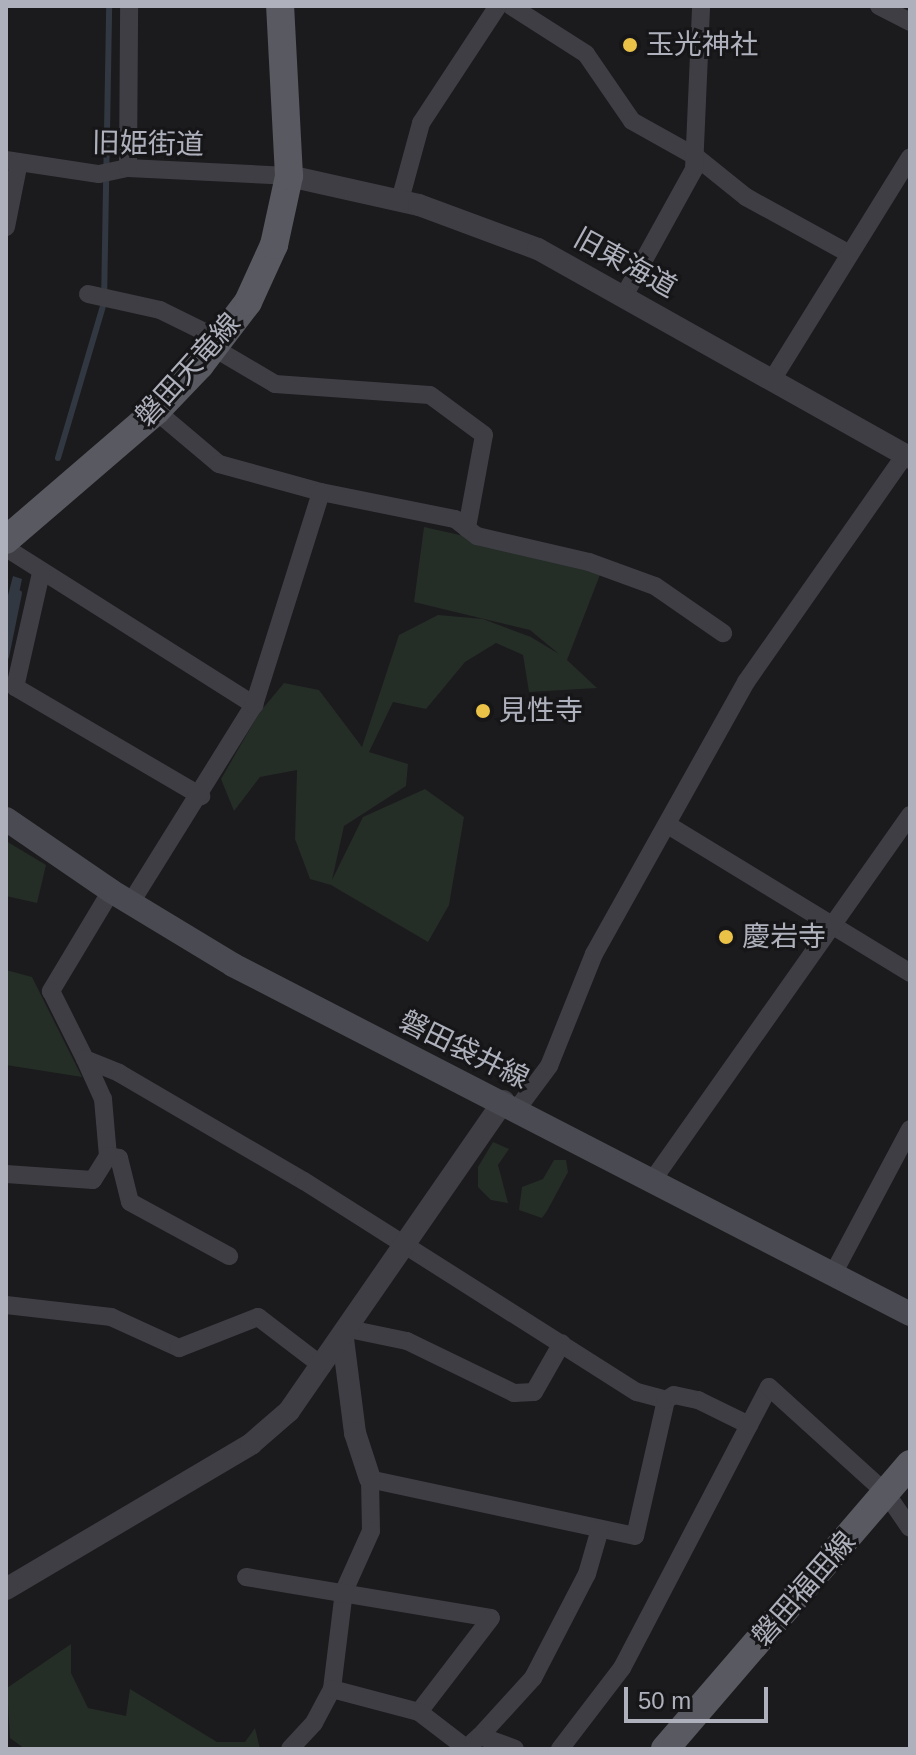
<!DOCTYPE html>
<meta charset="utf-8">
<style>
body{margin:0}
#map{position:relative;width:916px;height:1755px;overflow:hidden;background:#1b1b1d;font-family:Arial,"Noto Sans JP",sans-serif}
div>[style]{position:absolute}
.green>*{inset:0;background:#252d27}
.water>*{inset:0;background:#313841}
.stream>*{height:6px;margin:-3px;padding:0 3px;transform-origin:3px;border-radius:3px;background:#313841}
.minor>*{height:18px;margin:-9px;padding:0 9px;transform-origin:9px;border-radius:9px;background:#3e3e44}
.tertiary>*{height:22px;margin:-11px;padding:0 11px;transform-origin:11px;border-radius:11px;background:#3e3e44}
.secondary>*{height:24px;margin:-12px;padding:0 12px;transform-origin:12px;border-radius:12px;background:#4a4b52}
.primary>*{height:28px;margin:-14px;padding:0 14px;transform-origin:14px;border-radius:14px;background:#585961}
.dots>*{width:22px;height:22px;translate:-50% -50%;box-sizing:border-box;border:4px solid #161618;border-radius:50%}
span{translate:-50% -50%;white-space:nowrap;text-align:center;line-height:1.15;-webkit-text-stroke:6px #161618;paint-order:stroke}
.poi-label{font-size:28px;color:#aeb1bc}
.left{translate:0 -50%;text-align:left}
.street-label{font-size:28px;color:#aeb1bc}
.frame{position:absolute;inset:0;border:8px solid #aeb1bc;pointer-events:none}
.scale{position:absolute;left:624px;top:1687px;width:144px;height:36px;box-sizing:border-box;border:4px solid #aeb1bc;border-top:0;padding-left:10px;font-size:24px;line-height:28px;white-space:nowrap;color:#aeb1bc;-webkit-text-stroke:6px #161618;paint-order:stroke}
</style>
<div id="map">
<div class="green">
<div style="clip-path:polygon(424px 527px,603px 567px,567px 660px,597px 688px,529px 692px,523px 655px,496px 643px,465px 662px,426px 709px,393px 702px,369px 752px,408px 764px,406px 786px,344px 826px,332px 880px,363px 817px,425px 789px,464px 817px,449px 905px,428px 942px,331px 885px,310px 879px,295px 839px,297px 770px,260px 777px,234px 811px,221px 779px,259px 713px,284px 683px,319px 690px,362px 747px,399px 635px,438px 615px,483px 619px,531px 637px,559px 654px,530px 630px,414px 602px)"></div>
<div style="clip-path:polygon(6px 841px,46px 865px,37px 903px,6px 896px)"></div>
<div style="clip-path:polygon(6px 970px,32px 977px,82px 1077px,6px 1065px)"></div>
<div style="clip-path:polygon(493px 1142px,509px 1149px,498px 1165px,508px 1203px,491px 1200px,478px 1187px,478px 1167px)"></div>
<div style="clip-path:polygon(554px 1160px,566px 1160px,568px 1172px,547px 1211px,542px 1218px,519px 1210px,522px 1187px,543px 1179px)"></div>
<div style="clip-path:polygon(71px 1644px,71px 1673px,88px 1708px,126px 1716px,130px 1689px,217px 1742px,245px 1742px,255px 1728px,260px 1749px,25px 1749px,10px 1738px,7px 1688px)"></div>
</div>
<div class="water">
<div style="clip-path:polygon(13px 576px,22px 579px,6px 654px,6px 603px)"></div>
</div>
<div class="stream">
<div style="left:58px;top:458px;width:162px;rotate:-73.5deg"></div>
<div style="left:104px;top:303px;width:297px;rotate:-89deg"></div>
<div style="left:6px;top:657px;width:65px;rotate:-78.5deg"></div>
</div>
<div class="minor">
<div style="left:511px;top:6px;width:89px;rotate:32.6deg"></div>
<div style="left:586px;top:54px;width:81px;rotate:55.5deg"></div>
<div style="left:632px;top:121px;width:72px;rotate:29.1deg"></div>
<div style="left:695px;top:156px;width:65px;rotate:38.8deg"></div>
<div style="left:746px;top:197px;width:116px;rotate:28.8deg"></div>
<div style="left:879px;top:6px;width:35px;rotate:27deg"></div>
<div style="left:6px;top:160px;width:94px;rotate:8.6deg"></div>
<div style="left:99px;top:174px;width:30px;rotate:-12deg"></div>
<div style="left:128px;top:168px;width:161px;rotate:2.8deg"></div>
<div style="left:128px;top:168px;width:162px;rotate:-89.6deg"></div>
<div style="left:400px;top:200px;width:80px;rotate:-74.7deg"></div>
<div style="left:421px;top:123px;width:140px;rotate:-56.7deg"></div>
<div style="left:6px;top:227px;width:66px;rotate:-78.7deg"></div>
<div style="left:88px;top:294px;width:74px;rotate:12.5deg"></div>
<div style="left:160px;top:310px;width:68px;rotate:26.2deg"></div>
<div style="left:624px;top:296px;width:145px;rotate:-61.1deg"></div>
<div style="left:694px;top:169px;width:163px;rotate:-87.5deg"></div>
<div style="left:214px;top:348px;width:71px;rotate:30.5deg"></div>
<div style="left:275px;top:384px;width:155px;rotate:4.1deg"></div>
<div style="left:430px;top:395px;width:67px;rotate:36.5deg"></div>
<div style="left:484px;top:435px;width:95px;rotate:100.4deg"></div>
<div style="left:772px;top:380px;width:262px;rotate:-58.2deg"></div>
<div style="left:156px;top:411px;width:82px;rotate:40.1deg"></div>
<div style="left:219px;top:464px;width:106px;rotate:15.4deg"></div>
<div style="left:321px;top:492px;width:137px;rotate:11.4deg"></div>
<div style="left:455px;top:519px;width:28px;rotate:38deg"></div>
<div style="left:477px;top:536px;width:115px;rotate:13.1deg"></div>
<div style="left:589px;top:562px;width:70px;rotate:20deg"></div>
<div style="left:655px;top:586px;width:83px;rotate:34.7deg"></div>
<div style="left:6px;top:548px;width:294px;rotate:32.3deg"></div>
<div style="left:41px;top:573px;width:117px;rotate:102.8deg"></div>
<div style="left:15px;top:687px;width:216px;rotate:30.4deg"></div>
<div style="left:668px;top:825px;width:284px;rotate:31.4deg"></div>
<div style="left:111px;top:891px;width:117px;rotate:121deg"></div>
<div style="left:51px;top:991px;width:76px;rotate:63.4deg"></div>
<div style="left:85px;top:1059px;width:37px;rotate:22deg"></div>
<div style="left:119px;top:1073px;width:214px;rotate:30.3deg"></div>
<div style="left:304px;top:1181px;width:394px;rotate:32.4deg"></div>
<div style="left:637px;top:1392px;width:30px;rotate:15deg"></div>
<div style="left:666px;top:1400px;width:139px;rotate:102.8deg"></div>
<div style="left:635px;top:1536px;width:271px;rotate:-167.9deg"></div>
<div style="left:370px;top:1479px;width:52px;rotate:88.9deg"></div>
<div style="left:371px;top:1531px;width:66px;rotate:114.2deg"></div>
<div style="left:344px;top:1591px;width:99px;rotate:97deg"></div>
<div style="left:332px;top:1689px;width:38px;rotate:118deg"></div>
<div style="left:314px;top:1723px;width:35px;rotate:133deg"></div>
<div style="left:130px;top:904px;width:234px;rotate:-58.1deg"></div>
<div style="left:254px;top:705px;width:223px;rotate:-72.5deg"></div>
<div style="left:85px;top:1059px;width:44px;rotate:65.8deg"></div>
<div style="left:103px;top:1099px;width:57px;rotate:85deg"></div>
<div style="left:108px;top:1156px;width:11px;rotate:10deg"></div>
<div style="left:119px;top:1158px;width:45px;rotate:76deg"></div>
<div style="left:130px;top:1202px;width:113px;rotate:28.6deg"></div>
<div style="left:517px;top:1109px;width:54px;rotate:-53.3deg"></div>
<div style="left:549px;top:1066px;width:121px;rotate:-68.1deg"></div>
<div style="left:594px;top:954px;width:312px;rotate:-60.8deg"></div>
<div style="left:746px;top:682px;width:277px;rotate:-55deg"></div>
<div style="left:6px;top:1174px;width:87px;rotate:3.9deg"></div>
<div style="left:93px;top:1180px;width:28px;rotate:-58deg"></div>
<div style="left:652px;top:1181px;width:448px;rotate:-54.8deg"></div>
<div style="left:833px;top:1274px;width:164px;rotate:-62deg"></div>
<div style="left:6px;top:1305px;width:106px;rotate:6.5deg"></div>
<div style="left:111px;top:1317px;width:75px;rotate:24.5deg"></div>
<div style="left:179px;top:1348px;width:85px;rotate:-21.4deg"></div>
<div style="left:258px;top:1317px;width:81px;rotate:37.4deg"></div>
<div style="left:349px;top:1329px;width:59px;rotate:11.7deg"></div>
<div style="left:407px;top:1341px;width:119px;rotate:25.9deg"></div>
<div style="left:514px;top:1393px;width:20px;rotate:-3deg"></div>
<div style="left:534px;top:1392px;width:56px;rotate:-60.3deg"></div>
<div style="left:666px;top:1400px;width:9px;rotate:-32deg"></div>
<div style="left:674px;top:1395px;width:25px;rotate:12deg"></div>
<div style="left:698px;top:1400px;width:57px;rotate:26.1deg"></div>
<div style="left:246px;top:1577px;width:248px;rotate:9.5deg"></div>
<div style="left:491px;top:1618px;width:118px;rotate:127.5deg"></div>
<div style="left:332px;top:1689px;width:90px;rotate:14.8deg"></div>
<div style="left:419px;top:1712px;width:59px;rotate:37.5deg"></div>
<div style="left:480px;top:1736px;width:79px;rotate:-47.6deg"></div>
<div style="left:533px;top:1678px;width:117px;rotate:-62.6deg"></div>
<div style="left:587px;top:1574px;width:47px;rotate:-73.9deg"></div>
<div style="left:473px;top:1742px;width:9px;rotate:-41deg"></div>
<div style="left:480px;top:1736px;width:37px;rotate:20deg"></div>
<div style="left:560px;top:1749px;width:102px;rotate:-52.6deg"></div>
<div style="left:622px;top:1668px;width:317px;rotate:-62.4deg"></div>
<div style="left:769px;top:1387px;width:158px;rotate:42.2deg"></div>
<div style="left:886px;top:1493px;width:42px;rotate:55.6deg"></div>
</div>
<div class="tertiary">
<div style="left:289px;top:176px;width:133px;rotate:12.6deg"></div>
<div style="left:419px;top:205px;width:127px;rotate:20.3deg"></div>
<div style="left:538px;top:249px;width:427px;rotate:29.3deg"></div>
<div style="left:343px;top:1339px;width:95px;rotate:82.7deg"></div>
<div style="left:355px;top:1433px;width:48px;rotate:71.9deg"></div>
<div style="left:6px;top:1589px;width:285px;rotate:-30.6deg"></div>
<div style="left:251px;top:1444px;width:50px;rotate:-41deg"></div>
<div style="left:289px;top:1411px;width:377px;rotate:-55.3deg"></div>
</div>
<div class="secondary">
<div style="left:6px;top:819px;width:127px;rotate:34.4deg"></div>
<div style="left:111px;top:891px;width:143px;rotate:31.2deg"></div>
<div style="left:233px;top:965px;width:762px;rotate:27.27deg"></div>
</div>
<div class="primary">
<div style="left:6px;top:540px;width:198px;rotate:-40.7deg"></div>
<div style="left:156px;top:411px;width:64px;rotate:-46.3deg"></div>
<div style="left:200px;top:365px;width:79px;rotate:-52.7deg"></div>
<div style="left:248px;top:302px;width:63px;rotate:-65.5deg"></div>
<div style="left:274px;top:245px;width:71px;rotate:-77.7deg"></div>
<div style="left:289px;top:176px;width:170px;rotate:-93deg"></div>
<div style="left:665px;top:1749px;width:376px;rotate:-49.3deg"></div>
</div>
<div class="dots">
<div style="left:630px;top:45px;background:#e9c247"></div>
<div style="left:483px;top:711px;background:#e9c247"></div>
<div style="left:726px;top:937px;background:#e9c247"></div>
</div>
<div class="poi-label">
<span class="left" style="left:646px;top:45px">玉光神社</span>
<span class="left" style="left:499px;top:711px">見性寺</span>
<span class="left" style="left:742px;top:937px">慶岩寺</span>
</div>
<div class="street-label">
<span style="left:148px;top:144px;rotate:1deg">旧姫街道</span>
<span style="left:625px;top:263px;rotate:29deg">旧東海道</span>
<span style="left:188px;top:370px;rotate:-48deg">磐田天竜線</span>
<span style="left:464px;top:1050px;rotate:26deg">磐田袋井線</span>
<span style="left:804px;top:1589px;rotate:-49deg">磐田福田線</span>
</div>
<div class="frame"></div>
<div class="scale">50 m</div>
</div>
